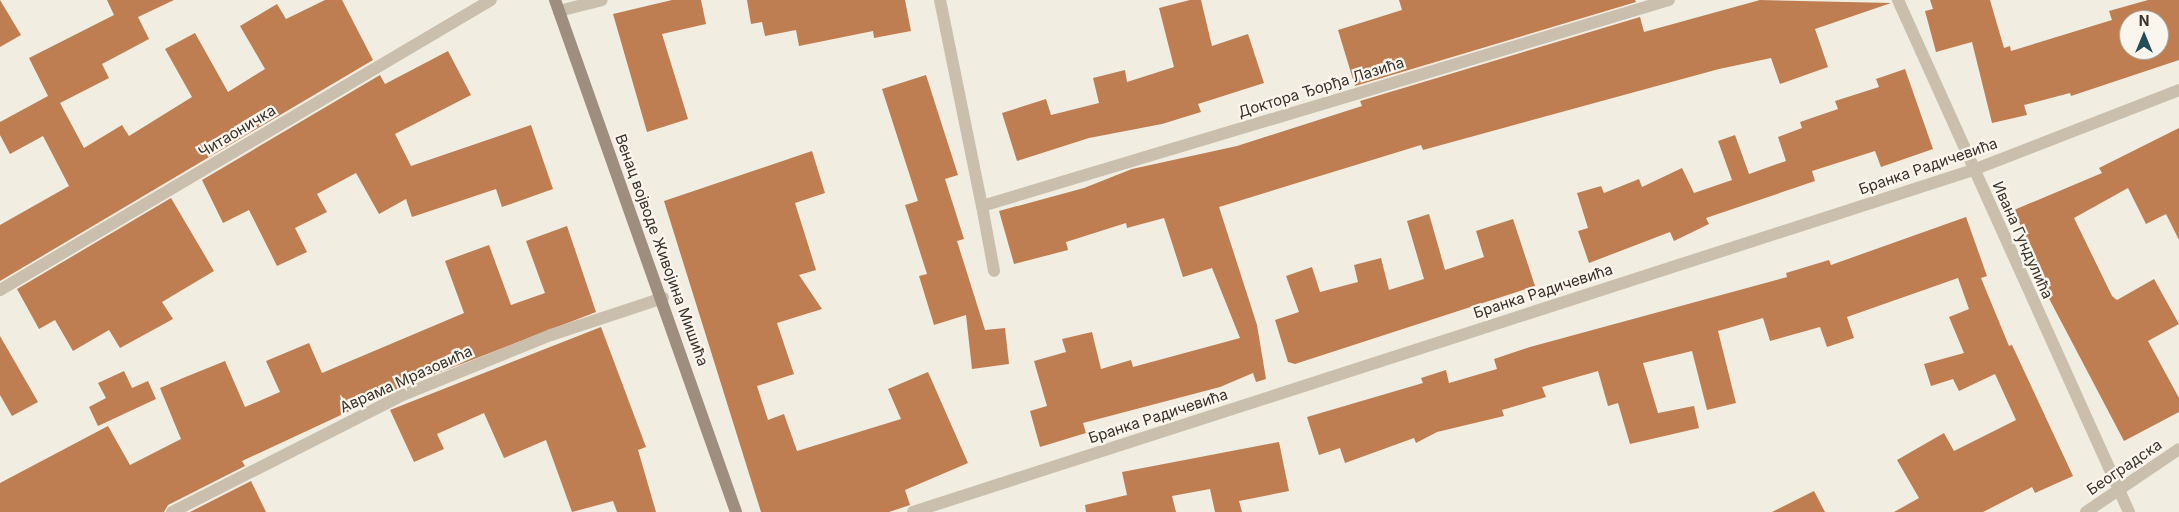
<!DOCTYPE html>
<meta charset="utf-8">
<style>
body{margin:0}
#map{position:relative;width:2179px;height:512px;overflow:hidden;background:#f2ede1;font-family:Inter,sans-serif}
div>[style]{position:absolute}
.building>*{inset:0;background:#bf7d52}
.street>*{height:12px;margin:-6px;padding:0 6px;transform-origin:6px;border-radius:6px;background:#cabfad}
.secondary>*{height:12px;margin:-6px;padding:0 6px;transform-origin:6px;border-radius:6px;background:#9e8e7f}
span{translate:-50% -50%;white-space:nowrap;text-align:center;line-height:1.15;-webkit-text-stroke:4.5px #faf6ee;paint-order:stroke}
.street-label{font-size:15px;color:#39322b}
.north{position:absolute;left:2119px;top:10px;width:50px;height:50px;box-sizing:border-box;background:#faf6ee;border:1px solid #ada8a0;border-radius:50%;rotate:0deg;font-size:14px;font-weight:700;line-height:20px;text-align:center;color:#39322b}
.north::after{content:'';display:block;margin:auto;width:18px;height:22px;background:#234d58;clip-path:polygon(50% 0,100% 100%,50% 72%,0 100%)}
</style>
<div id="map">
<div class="building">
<div style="clip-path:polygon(0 0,21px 35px,0 47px)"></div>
<div style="clip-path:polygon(107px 0,174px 0,138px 17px,149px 39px,102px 64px,109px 78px,60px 103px,84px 148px,122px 125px,129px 136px,192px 97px,165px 49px,195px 33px,228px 92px,265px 69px,240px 26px,277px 4px,286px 19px,325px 0,342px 0,373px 60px,0 281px,0 225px,69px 186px,43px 136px,10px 154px,0 135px,0 122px,48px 96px,29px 58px,114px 15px)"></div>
<div style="clip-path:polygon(672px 0,701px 0,706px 24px,662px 34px,688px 119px,647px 132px,613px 14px)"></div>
<div style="clip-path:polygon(747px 0,905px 0,911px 31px,874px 38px,873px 31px,799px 46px,796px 30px,765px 36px,762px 22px,751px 24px)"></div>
<div style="clip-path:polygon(1190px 0,1201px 0,1212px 46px,1248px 34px,1264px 83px,1198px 104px,1201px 112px,1162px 124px,1089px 138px,1017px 161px,1002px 113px,1046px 99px,1051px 115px,1099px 103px,1093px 78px,1125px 70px,1127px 82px,1174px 67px,1159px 8px)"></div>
<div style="clip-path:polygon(1399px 0,1635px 0,1636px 2px,1355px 86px,1338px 30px,1402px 10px)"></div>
<div style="clip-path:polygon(1760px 0,1891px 3px,1815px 29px,1828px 67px,1780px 84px,1771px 58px,1719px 69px,1423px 150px,1421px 145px,1219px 207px,1257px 325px,1266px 379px,1256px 382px,1253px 373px,1220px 387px,1083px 423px,1086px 433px,1040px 447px,1030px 411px,1047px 406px,1034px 361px,1066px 352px,1062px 339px,1092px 332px,1101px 369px,1131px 360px,1133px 367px,1240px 338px,1212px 268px,1183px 277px,1164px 218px,1127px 228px,1126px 223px,1066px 242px,1068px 250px,1014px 264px,999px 211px,1084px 188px,1132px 169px,1237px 146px,1362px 106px,1360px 101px,1640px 17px,1644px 32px)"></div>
<div style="clip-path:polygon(evenodd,1930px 0,1990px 0,2004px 48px,2010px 46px,2011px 51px,2112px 20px,2109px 11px,2148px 0,2179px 0,2179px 60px,2071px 96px,2070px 93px,2024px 105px,2027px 115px,1992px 123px,1972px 42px,1936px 52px,1925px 11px,1933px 9px,1930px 0,2129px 20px,2159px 20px,2159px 50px,2129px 50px,2129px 20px)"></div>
<div style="clip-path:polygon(448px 51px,471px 95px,395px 134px,411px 166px,531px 125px,553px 189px,502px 207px,496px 189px,412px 217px,406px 199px,379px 214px,356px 173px,317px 194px,327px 212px,295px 228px,307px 252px,277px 266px,249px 210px,223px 223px,202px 180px,380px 75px,385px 84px)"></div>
<div style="clip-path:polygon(1905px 69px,1933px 149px,1881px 167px,1875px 151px,1812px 171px,1815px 181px,1706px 218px,1709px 224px,1674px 241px,1670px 232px,1589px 263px,1578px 231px,1588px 228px,1577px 193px,1601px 186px,1604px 193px,1639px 179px,1642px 187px,1682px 168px,1694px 193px,1732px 180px,1718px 141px,1735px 135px,1749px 174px,1786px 161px,1778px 137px,1802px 128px,1800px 122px,1838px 109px,1835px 101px,1879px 87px,1876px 79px)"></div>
<div style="clip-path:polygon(926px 75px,958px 175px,945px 179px,964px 239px,957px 241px,985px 330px,1005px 328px,1009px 364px,972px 369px,966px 315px,934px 325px,919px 276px,927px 274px,905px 205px,918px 201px,882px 89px)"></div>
<div style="clip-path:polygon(2179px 128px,2179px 240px,2166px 214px,2146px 224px,2128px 188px,2074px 218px,2112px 296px,2117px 300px,2154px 279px,2179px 324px,2148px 341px,2179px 398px,2179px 412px,2124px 441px,2034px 270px,2039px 268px,2014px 210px,2102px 173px,2099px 168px)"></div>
<div style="clip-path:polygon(812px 151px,825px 193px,795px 203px,816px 270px,799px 275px,822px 309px,777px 323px,794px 374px,757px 386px,768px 420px,784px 414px,797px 451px,901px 419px,888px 389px,928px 372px,968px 463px,905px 490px,910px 505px,889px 512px,761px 512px,664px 201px)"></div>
<div style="clip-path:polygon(171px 198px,214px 271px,162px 302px,173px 319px,120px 348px,109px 330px,73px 351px,55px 320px,39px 329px,17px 289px)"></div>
<div style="clip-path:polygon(1429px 214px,1445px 270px,1484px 257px,1476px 231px,1513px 219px,1535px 286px,1295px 364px,1288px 362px,1275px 320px,1299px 312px,1286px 276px,1312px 267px,1320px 292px,1358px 282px,1354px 265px,1381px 258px,1389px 290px,1424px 279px,1407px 221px)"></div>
<div style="clip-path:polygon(1966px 217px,1987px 276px,1981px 278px,2009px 346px,2012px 345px,2073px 476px,2035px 493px,2032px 487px,1983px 512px,1894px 512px,1919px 498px,1897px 460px,1944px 433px,1954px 451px,2016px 420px,1995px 374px,1959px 391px,1953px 379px,1931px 386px,1924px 364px,1964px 353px,1949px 317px,1969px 309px,1958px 278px,1847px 317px,1854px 338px,1827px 347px,1820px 327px,1770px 341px,1763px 318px,1718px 331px,1736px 403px,1707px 410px,1692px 351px,1643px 363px,1658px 413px,1694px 406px,1699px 428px,1630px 444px,1618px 403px,1608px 406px,1598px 371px,1542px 387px,1546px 397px,1502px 410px,1504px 416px,1437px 432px,1416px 443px,1414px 438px,1345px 463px,1340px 448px,1319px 455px,1307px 417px,1423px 383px,1421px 378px,1446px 370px,1449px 383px,1497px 369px,1494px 359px,1530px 347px,1787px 277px,1786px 273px,1829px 260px,1831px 265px)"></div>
<div style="clip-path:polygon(567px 226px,596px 312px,399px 388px,242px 461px,245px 466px,168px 505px,164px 512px,0 512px,0 483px,108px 426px,130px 465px,181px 439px,160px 388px,183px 378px,225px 361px,245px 407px,280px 392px,266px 361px,309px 343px,322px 373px,464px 313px,445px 261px,489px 245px,511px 305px,545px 293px,526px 241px)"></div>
<div style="clip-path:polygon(601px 327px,646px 447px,638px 450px,656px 512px,617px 512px,613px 501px,572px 512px,546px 440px,504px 458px,484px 413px,437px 434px,444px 449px,414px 462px,390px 410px)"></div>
<div style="clip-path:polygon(0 336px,38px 402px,12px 416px,0 395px)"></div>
<div style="clip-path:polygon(124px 371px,132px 388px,148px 381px,156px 399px,98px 426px,89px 407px,106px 398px,98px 383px)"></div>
<div style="clip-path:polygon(1279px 442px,1289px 491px,1239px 501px,1242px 512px,1215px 512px,1210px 489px,1172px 496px,1176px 512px,1086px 512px,1085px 505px,1127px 495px,1122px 472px)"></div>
<div style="clip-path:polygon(251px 481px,266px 512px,190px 512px)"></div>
<div style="clip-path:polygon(1814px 491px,1825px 512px,1772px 512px)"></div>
</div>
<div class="street">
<div style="left:940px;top:0;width:210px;rotate:78.5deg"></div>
<div style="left:982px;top:206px;width:717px;rotate:-16.69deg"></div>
<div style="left:1898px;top:0;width:562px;rotate:65.72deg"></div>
<div style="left:559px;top:11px;width:44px;rotate:-14.3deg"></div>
<div style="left:982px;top:206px;width:66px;rotate:79.5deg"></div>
<div style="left:0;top:290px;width:570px;rotate:-30.57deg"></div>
<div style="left:172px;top:512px;width:259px;rotate:-26.9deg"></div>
<div style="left:403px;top:395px;width:160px;rotate:-22.1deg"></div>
<div style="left:551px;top:335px;width:118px;rotate:-18.3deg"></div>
<div style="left:913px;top:512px;width:1114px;rotate:-17.88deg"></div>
<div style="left:1973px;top:170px;width:221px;rotate:-21.2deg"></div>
<div style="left:2086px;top:512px;width:112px;rotate:-34.1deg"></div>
</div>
<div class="secondary">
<div style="left:555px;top:0;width:543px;rotate:70.53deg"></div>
</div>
<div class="street-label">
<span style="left:1321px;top:87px;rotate:-17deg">Доктора Ђорђа Лазића</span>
<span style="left:237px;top:131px;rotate:-31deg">Читаоничка</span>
<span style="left:1928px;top:166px;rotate:-19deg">Бранка Радичевића</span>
<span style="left:2023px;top:240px;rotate:66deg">Ивана Гундулића</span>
<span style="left:662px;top:250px;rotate:70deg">Венац војводе Живојина Мишића</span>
<span style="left:1543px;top:291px;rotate:-18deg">Бранка Радичевића</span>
<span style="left:406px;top:379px;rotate:-24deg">Аврама Мразовића</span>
<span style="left:1158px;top:416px;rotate:-18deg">Бранка Радичевића</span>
<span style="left:2124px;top:467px;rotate:-34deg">Београдска</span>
</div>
<div class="north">N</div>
</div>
